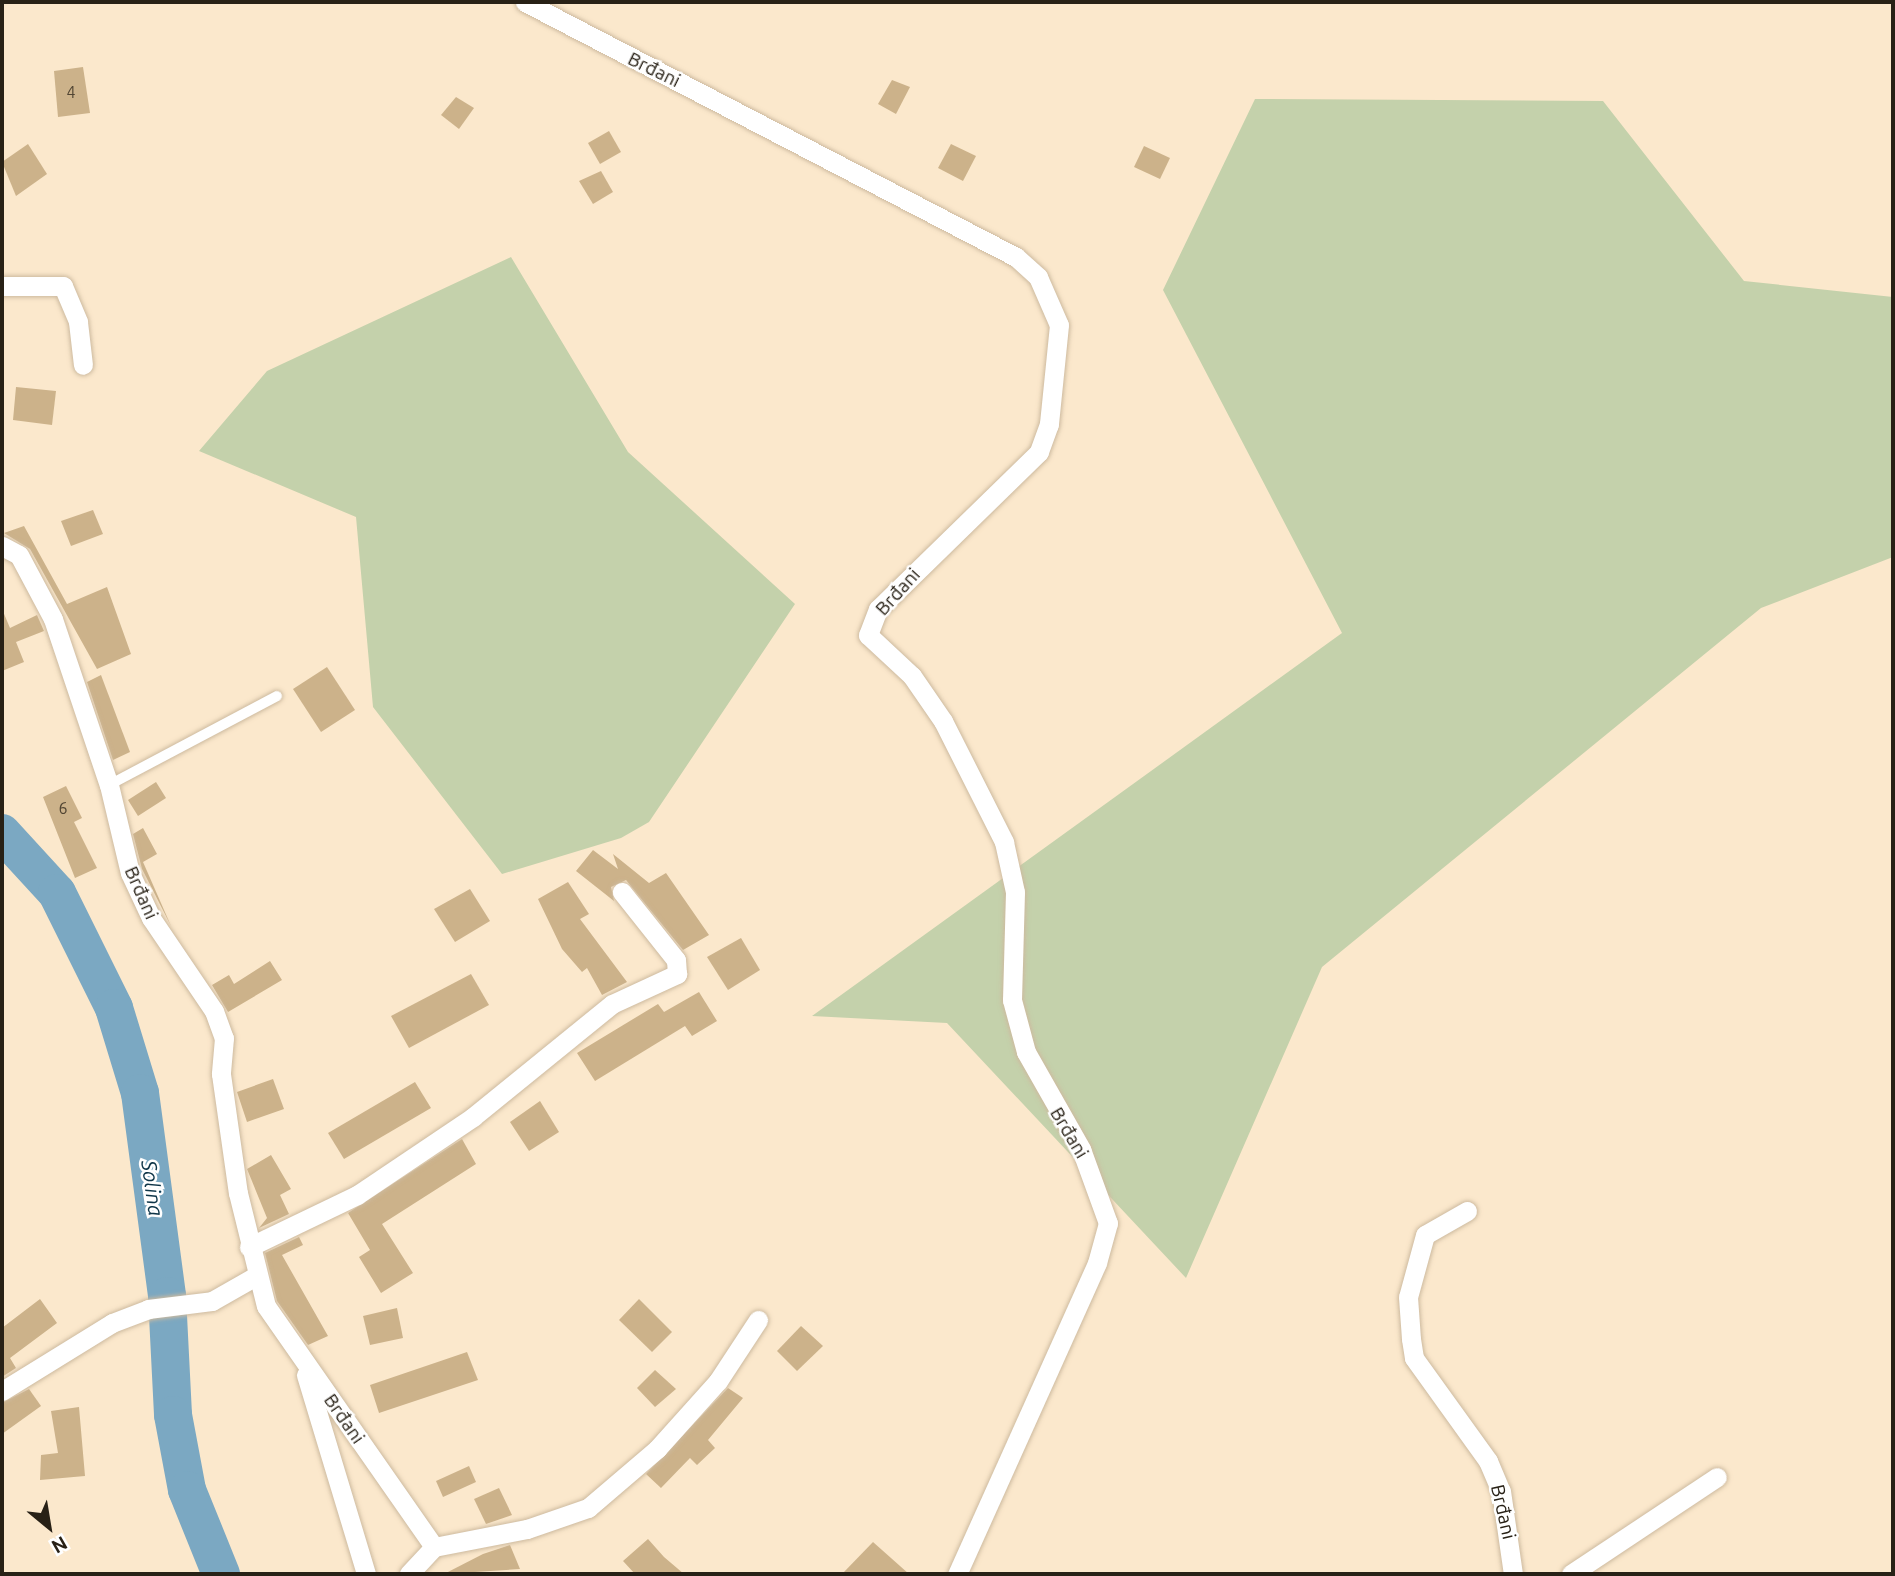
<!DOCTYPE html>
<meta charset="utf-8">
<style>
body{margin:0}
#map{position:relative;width:1895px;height:1576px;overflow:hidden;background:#fbe8cc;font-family:Ubuntu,sans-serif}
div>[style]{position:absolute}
.green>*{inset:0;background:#c4d1ab}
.river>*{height:38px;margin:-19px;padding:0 19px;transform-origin:19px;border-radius:19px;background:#7ba8c2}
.building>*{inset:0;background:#ccb28a}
.roads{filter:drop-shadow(0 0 2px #cdba9f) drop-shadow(0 0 2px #cdba9f)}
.service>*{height:10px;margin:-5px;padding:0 5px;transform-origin:5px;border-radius:5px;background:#fff}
.minor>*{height:19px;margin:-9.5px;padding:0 9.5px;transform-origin:9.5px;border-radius:9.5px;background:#fff}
span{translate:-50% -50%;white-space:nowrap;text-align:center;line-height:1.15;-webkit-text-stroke:5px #fff;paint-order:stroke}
.number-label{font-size:16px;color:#514533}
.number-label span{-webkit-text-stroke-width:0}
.street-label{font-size:19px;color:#282116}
.water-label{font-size:21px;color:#0e3548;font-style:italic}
.frame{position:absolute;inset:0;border:4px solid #282116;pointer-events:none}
.north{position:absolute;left:14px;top:1492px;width:70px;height:70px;-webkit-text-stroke:5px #fff;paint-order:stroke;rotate:150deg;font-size:19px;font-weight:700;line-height:28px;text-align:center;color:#282116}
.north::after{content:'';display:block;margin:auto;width:24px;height:32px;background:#282116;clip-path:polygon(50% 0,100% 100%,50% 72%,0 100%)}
</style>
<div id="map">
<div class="green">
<div style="clip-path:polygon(1255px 99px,1603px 101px,1744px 281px,1893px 297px,1893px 557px,1761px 608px,1322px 967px,1186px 1278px,947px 1023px,812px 1016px,1342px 633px,1163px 290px)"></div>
<div style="clip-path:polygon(511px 257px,628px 452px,795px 604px,649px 822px,621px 838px,502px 874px,373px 707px,356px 517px,199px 451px,267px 371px)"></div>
</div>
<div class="river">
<div style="left:2px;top:833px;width:81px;rotate:47.5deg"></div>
<div style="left:57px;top:893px;width:128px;rotate:63.6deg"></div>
<div style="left:114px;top:1008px;width:89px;rotate:73deg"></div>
<div style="left:140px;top:1093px;width:205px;rotate:82.4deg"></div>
<div style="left:167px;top:1296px;width:119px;rotate:87.1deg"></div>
<div style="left:173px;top:1415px;width:76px;rotate:79.4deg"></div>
<div style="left:187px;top:1490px;width:91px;rotate:68deg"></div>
</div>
<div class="building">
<div style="clip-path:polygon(83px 67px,90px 113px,58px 117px,54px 71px)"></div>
<div style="clip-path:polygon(892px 80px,910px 87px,896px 114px,878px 104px)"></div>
<div style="clip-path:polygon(456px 97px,474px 108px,459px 129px,441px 115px)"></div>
<div style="clip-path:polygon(609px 131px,621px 152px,600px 164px,588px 143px)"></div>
<div style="clip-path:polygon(28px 144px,47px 174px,16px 196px,2px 162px)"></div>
<div style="clip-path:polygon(951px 144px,976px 156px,963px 181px,938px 168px)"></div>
<div style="clip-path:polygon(1144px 146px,1170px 158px,1160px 179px,1134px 167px)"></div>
<div style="clip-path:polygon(601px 171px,613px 192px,593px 204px,579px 181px)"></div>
<div style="clip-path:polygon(16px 387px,56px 391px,52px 425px,13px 420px)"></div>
<div style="clip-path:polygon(93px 510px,103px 534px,71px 546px,61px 521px)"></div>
<div style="clip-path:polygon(24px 526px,67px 604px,107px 587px,131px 654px,97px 669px,30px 549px,4px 533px)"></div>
<div style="clip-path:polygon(2px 609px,10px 628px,37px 615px,44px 631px,16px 642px,24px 662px,2px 671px)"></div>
<div style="clip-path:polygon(327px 667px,355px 710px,321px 732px,293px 689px)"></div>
<div style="clip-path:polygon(101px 675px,130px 752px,113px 760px,87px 682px)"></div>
<div style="clip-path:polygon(156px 782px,166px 798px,138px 816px,128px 800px)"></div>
<div style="clip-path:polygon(66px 786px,82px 818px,74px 822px,97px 868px,75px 878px,43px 797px)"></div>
<div style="clip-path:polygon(143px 828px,157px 854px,143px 862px,171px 926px,142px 869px,133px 834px)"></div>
<div style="clip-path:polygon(593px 850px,618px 869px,613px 854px,649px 883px,666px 873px,709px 935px,683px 950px,626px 880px,611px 887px,614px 901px,576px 871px)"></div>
<div style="clip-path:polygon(568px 882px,589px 914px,580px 919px,627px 982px,602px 995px,587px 968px,582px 972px,562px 949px,538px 899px)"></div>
<div style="clip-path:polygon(470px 889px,490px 921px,455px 942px,434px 909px)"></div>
<div style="clip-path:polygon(741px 938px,760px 970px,728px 990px,707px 957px)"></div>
<div style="clip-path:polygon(270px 961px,282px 980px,228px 1012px,212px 985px,229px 975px,234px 984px)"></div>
<div style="clip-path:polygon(471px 974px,489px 1005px,409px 1048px,391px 1016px)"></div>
<div style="clip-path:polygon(699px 992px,717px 1021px,692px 1036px,685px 1026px,595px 1081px,577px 1053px,658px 1004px,664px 1012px)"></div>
<div style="clip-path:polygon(273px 1079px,284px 1109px,247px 1122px,237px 1092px)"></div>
<div style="clip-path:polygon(415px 1082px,431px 1108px,344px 1159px,328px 1133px)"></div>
<div style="clip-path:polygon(540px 1101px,559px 1132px,529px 1151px,510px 1122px)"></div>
<div style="clip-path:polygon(462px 1139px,476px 1164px,382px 1224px,413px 1273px,381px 1293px,359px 1257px,370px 1250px,348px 1213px)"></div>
<div style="clip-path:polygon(271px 1155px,291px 1189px,280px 1195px,289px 1214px,259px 1228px,267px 1218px,247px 1169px)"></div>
<div style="clip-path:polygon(299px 1237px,303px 1245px,282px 1255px,328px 1336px,308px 1345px,277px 1301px,265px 1253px)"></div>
<div style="clip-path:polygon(40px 1299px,57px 1323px,10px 1358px,16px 1368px,2px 1377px,2px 1328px)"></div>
<div style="clip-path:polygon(639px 1299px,672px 1332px,652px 1352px,619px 1320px)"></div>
<div style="clip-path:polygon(397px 1308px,403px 1338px,370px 1345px,363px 1316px)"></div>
<div style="clip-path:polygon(801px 1326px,823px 1346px,797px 1371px,777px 1351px)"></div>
<div style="clip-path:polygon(467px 1352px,478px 1380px,379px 1413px,370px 1385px)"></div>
<div style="clip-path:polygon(655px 1370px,676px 1389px,655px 1407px,637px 1388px)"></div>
<div style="clip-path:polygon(728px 1388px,743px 1398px,708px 1440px,715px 1448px,697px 1465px,690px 1458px,661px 1488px,646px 1474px)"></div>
<div style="clip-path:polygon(29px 1389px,41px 1406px,2px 1434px,2px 1403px)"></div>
<div style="clip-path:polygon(79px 1407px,85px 1476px,40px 1480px,41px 1455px,58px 1453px,51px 1411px)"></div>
<div style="clip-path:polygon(469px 1466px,476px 1482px,443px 1497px,436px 1481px)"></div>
<div style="clip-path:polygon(499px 1488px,512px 1515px,486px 1524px,474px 1499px)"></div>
<div style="clip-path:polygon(648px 1539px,664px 1557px,684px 1574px,635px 1574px,623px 1561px)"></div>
<div style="clip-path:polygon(873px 1542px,909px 1574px,842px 1574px)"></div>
<div style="clip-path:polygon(510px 1545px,520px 1569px,444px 1574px,483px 1554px)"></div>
</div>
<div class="roads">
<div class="service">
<div style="left:109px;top:785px;width:190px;rotate:-27.9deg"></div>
</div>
<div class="minor">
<div style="left:525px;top:2px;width:553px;rotate:27.45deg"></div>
<div style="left:1016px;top:257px;width:30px;rotate:42deg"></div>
<div style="left:1038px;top:277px;width:52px;rotate:66.4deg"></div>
<div style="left:1059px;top:325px;width:100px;rotate:95.8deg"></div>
<div style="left:1049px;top:424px;width:30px;rotate:110deg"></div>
<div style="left:1039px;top:452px;width:225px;rotate:135.7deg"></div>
<div style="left:878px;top:609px;width:28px;rotate:111deg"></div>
<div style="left:868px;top:635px;width:60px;rotate:43deg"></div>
<div style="left:912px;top:676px;width:55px;rotate:55.4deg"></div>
<div style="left:943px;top:721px;width:136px;rotate:63.2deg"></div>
<div style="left:1004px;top:842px;width:51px;rotate:77.6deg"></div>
<div style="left:1015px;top:892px;width:108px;rotate:91.6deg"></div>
<div style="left:1012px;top:1000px;width:54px;rotate:74.9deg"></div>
<div style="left:1026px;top:1052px;width:112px;rotate:60.4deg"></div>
<div style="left:1081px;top:1149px;width:79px;rotate:70deg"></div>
<div style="left:1108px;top:1223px;width:41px;rotate:105.4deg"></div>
<div style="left:1097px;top:1263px;width:341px;rotate:114.2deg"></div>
<div style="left:2px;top:286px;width:61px"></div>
<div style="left:63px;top:286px;width:39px;rotate:67deg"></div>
<div style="left:78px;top:322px;width:43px;rotate:83.4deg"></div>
<div style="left:2px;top:546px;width:19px;rotate:28deg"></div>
<div style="left:19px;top:555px;width:72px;rotate:62deg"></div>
<div style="left:53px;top:619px;width:175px;rotate:71.4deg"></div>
<div style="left:109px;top:785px;width:90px;rotate:76.6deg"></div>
<div style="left:130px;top:873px;width:50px;rotate:65deg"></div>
<div style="left:151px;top:918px;width:112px;rotate:55.9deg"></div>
<div style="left:214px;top:1011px;width:29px;rotate:70deg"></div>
<div style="left:224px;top:1038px;width:36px;rotate:95deg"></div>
<div style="left:221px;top:1074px;width:120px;rotate:81.9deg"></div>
<div style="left:238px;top:1193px;width:116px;rotate:76.1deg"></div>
<div style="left:266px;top:1306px;width:294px;rotate:55.1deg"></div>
<div style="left:434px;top:1547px;width:37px;rotate:133deg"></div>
<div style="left:1467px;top:1211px;width:48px;rotate:150.3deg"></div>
<div style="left:1425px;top:1235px;width:64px;rotate:105.3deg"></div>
<div style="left:1408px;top:1297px;width:42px;rotate:85.9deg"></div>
<div style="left:1411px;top:1339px;width:19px;rotate:81deg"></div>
<div style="left:1414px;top:1358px;width:127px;rotate:54.3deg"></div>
<div style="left:1488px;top:1461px;width:33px;rotate:67deg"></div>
<div style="left:1501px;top:1491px;width:84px;rotate:81.8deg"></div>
<div style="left:249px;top:1247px;width:120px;rotate:-25.7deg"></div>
<div style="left:357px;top:1195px;width:140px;rotate:-33.9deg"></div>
<div style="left:473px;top:1117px;width:179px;rotate:-39.1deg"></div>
<div style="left:612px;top:1004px;width:72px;rotate:-24.8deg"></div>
<div style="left:677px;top:974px;width:14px;rotate:-94deg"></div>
<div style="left:676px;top:960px;width:87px;rotate:-128.5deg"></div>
<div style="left:306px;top:1375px;width:208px;rotate:73.2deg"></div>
<div style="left:2px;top:1391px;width:129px;rotate:-31.7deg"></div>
<div style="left:112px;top:1323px;width:39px;rotate:-21deg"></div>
<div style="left:148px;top:1309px;width:64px;rotate:-7.1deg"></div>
<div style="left:212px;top:1301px;width:51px;rotate:-29.6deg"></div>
<div style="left:434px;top:1547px;width:95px;rotate:-11deg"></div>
<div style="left:527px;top:1529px;width:65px;rotate:-19deg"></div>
<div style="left:588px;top:1508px;width:91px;rotate:-40.5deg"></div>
<div style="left:657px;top:1449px;width:91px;rotate:-48.1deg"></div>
<div style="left:718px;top:1381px;width:73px;rotate:-56.7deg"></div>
<div style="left:1571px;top:1574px;width:175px;rotate:-33.6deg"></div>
</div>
</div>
<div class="number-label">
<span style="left:71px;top:92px">4</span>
<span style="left:63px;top:808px">6</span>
</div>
<div class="street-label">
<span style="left:654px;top:70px;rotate:26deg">Brđani</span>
<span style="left:898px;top:592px;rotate:-48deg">Brđani</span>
<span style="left:141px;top:893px;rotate:66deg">Brđani</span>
<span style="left:1069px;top:1133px;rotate:59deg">Brđani</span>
<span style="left:344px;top:1419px;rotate:55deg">Brđani</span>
<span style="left:1503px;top:1512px;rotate:77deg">Brđani</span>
</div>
<div class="water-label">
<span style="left:153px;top:1188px;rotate:82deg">Solina</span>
</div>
<div class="frame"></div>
<div class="north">N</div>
</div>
